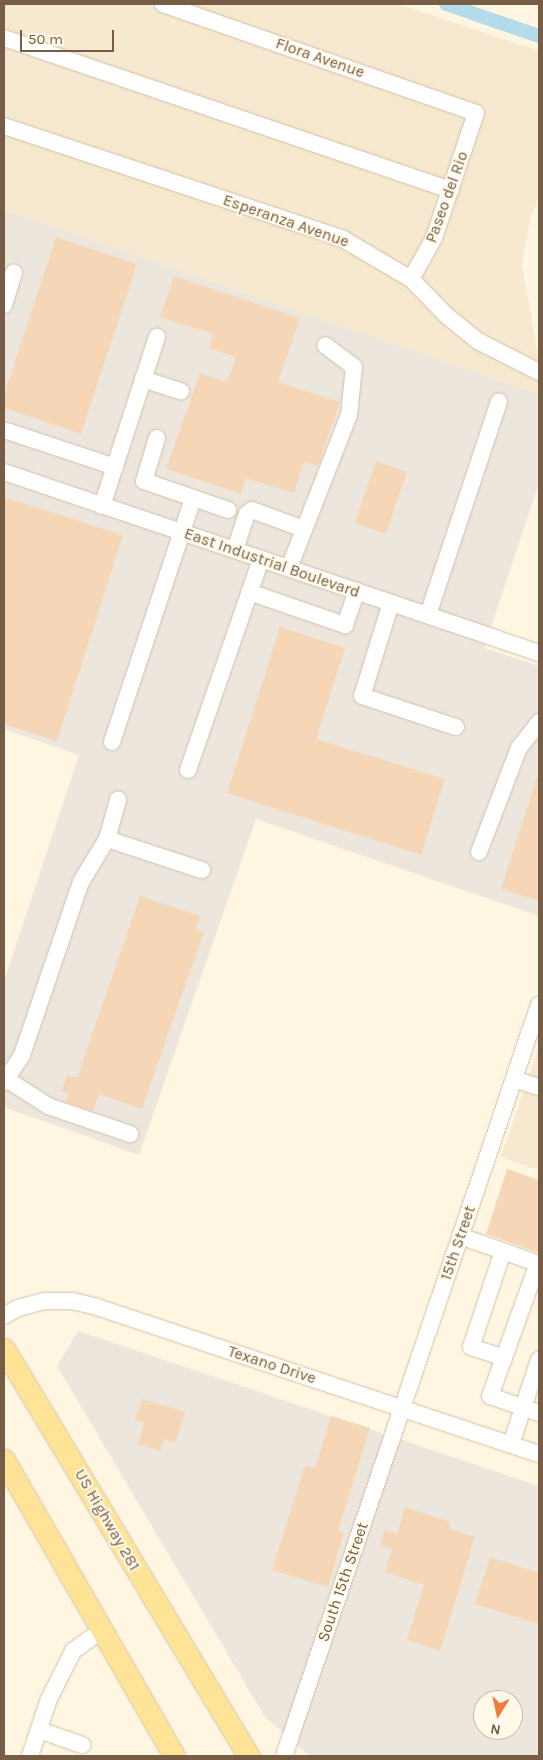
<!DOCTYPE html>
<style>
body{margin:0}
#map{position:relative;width:543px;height:1760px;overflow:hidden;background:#fef6e1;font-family:Karla,sans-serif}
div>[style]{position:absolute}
.residential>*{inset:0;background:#f6e9cf}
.industrial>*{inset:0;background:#ece6dd}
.canal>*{height:14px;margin:-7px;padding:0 7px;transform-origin:7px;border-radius:7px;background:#b4dbe9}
.building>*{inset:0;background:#f5d7b7}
.roads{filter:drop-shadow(0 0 1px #d2c1aa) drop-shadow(0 0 1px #d2c1aa)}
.minor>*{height:16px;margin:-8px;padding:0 8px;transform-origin:8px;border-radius:8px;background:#fff}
.major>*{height:21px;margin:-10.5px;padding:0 10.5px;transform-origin:10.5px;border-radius:10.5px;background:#ffe497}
span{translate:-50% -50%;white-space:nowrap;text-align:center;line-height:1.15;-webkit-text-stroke:4px #fff9e9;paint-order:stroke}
.street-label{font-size:16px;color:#775d46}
.frame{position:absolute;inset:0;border:5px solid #775d46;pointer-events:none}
.north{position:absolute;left:473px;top:1690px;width:50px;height:50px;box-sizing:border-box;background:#fff9e9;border:1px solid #c9bba8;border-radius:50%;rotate:190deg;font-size:14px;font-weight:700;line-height:20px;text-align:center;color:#775d46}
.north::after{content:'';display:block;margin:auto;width:18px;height:22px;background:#f27a3d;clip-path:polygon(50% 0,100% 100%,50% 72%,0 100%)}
.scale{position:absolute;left:20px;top:30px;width:94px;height:22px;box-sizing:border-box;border:2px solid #775d46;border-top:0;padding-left:6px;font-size:15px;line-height:18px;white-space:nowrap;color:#775d46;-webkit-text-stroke:4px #fff9e9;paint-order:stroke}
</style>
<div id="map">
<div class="residential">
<div style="clip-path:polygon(4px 4px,398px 4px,539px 51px,539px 196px,530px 219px,522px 265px,539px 361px,539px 394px,4px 210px)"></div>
<div style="clip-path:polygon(539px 1046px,539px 1170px,501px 1157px)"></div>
</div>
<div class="industrial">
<div style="clip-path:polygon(4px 210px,539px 394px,539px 483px,484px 648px,539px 666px,539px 916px,256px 819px,139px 1155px,4px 1107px,4px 981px,79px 755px,4px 729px)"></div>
<div style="clip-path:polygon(evenodd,78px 1331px,539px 1486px,539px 1756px,310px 1756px,265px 1717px,57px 1366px,78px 1331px,483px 1700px,513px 1700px,513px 1730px,483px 1730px,483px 1700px)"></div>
</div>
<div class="canal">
<div style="left:446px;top:4px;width:98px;rotate:19deg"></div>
</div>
<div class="building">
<div style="clip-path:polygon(56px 237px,137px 264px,81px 434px,4px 408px,4px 395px)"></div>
<div style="clip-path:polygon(174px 276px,300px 318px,278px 382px,340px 402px,318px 466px,304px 462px,294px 493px,246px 478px,241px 494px,166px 469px,200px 373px,227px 382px,236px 357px,209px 348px,213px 334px,160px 317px)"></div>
<div style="clip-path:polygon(376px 461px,407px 472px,386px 534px,355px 523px)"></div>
<div style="clip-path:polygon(4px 497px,123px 535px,57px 741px,4px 724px)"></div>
<div style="clip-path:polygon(280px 627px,345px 648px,316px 739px,445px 779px,421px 855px,227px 793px)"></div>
<div style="clip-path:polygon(537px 777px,539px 777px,539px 901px,501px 889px)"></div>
<div style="clip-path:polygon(140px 896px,200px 916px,196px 929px,204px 932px,142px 1109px,99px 1094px,93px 1111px,66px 1102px,68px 1094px,61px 1092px,67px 1075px,77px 1078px)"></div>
<div style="clip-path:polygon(507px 1169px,539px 1180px,539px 1253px,486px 1234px)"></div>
<div style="clip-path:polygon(142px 1399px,185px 1412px,175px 1443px,164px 1439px,160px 1451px,138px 1444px,144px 1423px,135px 1420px)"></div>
<div style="clip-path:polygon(331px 1416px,370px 1428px,338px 1531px,344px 1533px,328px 1587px,272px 1570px,305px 1465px,315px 1468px)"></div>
<div style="clip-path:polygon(405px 1507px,451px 1522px,449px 1529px,475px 1537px,440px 1651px,407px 1640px,424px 1585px,385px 1572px,392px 1549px,380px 1545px,385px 1530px,397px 1534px)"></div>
<div style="clip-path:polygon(490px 1557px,539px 1573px,539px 1624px,475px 1604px)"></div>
</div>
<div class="roads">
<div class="minor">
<div style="left:163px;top:4px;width:331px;rotate:19.2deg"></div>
<div style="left:476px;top:113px;width:132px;rotate:108.6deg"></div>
<div style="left:434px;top:238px;width:47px;rotate:119.3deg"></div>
<div style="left:4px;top:38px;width:472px;rotate:18.8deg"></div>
<div style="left:4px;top:126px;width:357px;rotate:18.4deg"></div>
<div style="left:343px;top:239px;width:79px;rotate:30.5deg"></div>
<div style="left:411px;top:279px;width:52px;rotate:45.8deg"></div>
<div style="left:447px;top:316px;width:40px;rotate:39deg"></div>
<div style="left:478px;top:341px;width:68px;rotate:26.9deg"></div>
<div style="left:4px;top:305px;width:34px;rotate:-73deg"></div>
<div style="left:143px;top:379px;width:40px;rotate:18deg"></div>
<div style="left:7px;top:431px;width:114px;rotate:18.4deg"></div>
<div style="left:157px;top:438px;width:45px;rotate:106.8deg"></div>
<div style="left:144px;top:481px;width:89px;rotate:19deg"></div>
<div style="left:4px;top:472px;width:565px;rotate:18.69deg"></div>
<div style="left:102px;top:506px;width:178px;rotate:-72deg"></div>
<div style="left:235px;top:550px;width:38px;rotate:-72deg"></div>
<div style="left:247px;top:514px;width:6px;rotate:-39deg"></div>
<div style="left:252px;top:510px;width:55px;rotate:20.1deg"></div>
<div style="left:289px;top:568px;width:164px;rotate:-68.6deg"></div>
<div style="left:349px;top:415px;width:48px;rotate:-84.1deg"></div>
<div style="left:354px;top:367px;width:36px;rotate:-143deg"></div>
<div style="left:249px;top:592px;width:102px;rotate:19deg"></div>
<div style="left:345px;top:625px;width:36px;rotate:-71deg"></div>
<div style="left:391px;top:603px;width:97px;rotate:107.3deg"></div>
<div style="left:362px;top:696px;width:99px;rotate:18.3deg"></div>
<div style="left:428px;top:615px;width:225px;rotate:-71.6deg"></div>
<div style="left:112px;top:742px;width:257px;rotate:-71.6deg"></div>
<div style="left:188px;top:770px;width:223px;rotate:-70.9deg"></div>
<div style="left:107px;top:839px;width:100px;rotate:18.1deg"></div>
<div style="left:479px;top:852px;width:111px;rotate:-69deg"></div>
<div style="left:519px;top:748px;width:33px;rotate:-52deg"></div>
<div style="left:514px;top:1079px;width:26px;rotate:18deg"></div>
<div style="left:8px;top:1080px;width:48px;rotate:33deg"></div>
<div style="left:48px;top:1106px;width:87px;rotate:18.9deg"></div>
<div style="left:4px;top:1082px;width:32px;rotate:-56deg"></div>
<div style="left:22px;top:1055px;width:183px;rotate:-71.2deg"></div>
<div style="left:81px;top:882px;width:50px;rotate:-58.8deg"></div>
<div style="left:107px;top:839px;width:41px;rotate:-74.2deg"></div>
<div style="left:460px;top:1236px;width:84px;rotate:19.5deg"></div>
<div style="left:503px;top:1251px;width:101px;rotate:108.4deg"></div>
<div style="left:471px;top:1347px;width:35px;rotate:18deg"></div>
<div style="left:538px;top:1263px;width:141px;rotate:109.8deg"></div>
<div style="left:490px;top:1396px;width:52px;rotate:19.1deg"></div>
<div style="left:4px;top:1316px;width:16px;rotate:-30deg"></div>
<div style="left:18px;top:1308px;width:28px;rotate:-15deg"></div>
<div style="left:45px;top:1301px;width:27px"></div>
<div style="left:72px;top:1301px;width:26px;rotate:13deg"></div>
<div style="left:97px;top:1307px;width:466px;rotate:18.4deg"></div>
<div style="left:511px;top:1444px;width:89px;rotate:-71.6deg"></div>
<div style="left:39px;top:1730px;width:46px;rotate:19.2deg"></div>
<div style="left:30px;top:1756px;width:60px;rotate:-71.6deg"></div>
<div style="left:49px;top:1699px;width:54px;rotate:-63.4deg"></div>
<div style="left:73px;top:1651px;width:37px;rotate:-36deg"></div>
<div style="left:284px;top:1756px;width:793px;rotate:-71.25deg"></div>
</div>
<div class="major">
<div style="left:4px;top:1349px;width:475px;rotate:59deg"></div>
<div style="left:4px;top:1460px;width:341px;rotate:60.1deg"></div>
</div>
</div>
<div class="street-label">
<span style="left:320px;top:58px;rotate:19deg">Flora Avenue</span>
<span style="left:447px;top:197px;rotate:-70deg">Paseo del Rio</span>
<span style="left:286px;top:221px;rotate:19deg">Esperanza Avenue</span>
<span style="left:272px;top:563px;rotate:19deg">East Industrial Boulevard</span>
<span style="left:458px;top:1243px;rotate:-71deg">15th Street</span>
<span style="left:272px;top:1365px;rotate:18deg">Texano Drive</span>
<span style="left:107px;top:1520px;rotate:60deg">US Highway 281</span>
<span style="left:343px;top:1582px;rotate:-71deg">South 15th Street</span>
</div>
<div class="frame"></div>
<div class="north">N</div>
<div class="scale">50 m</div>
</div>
